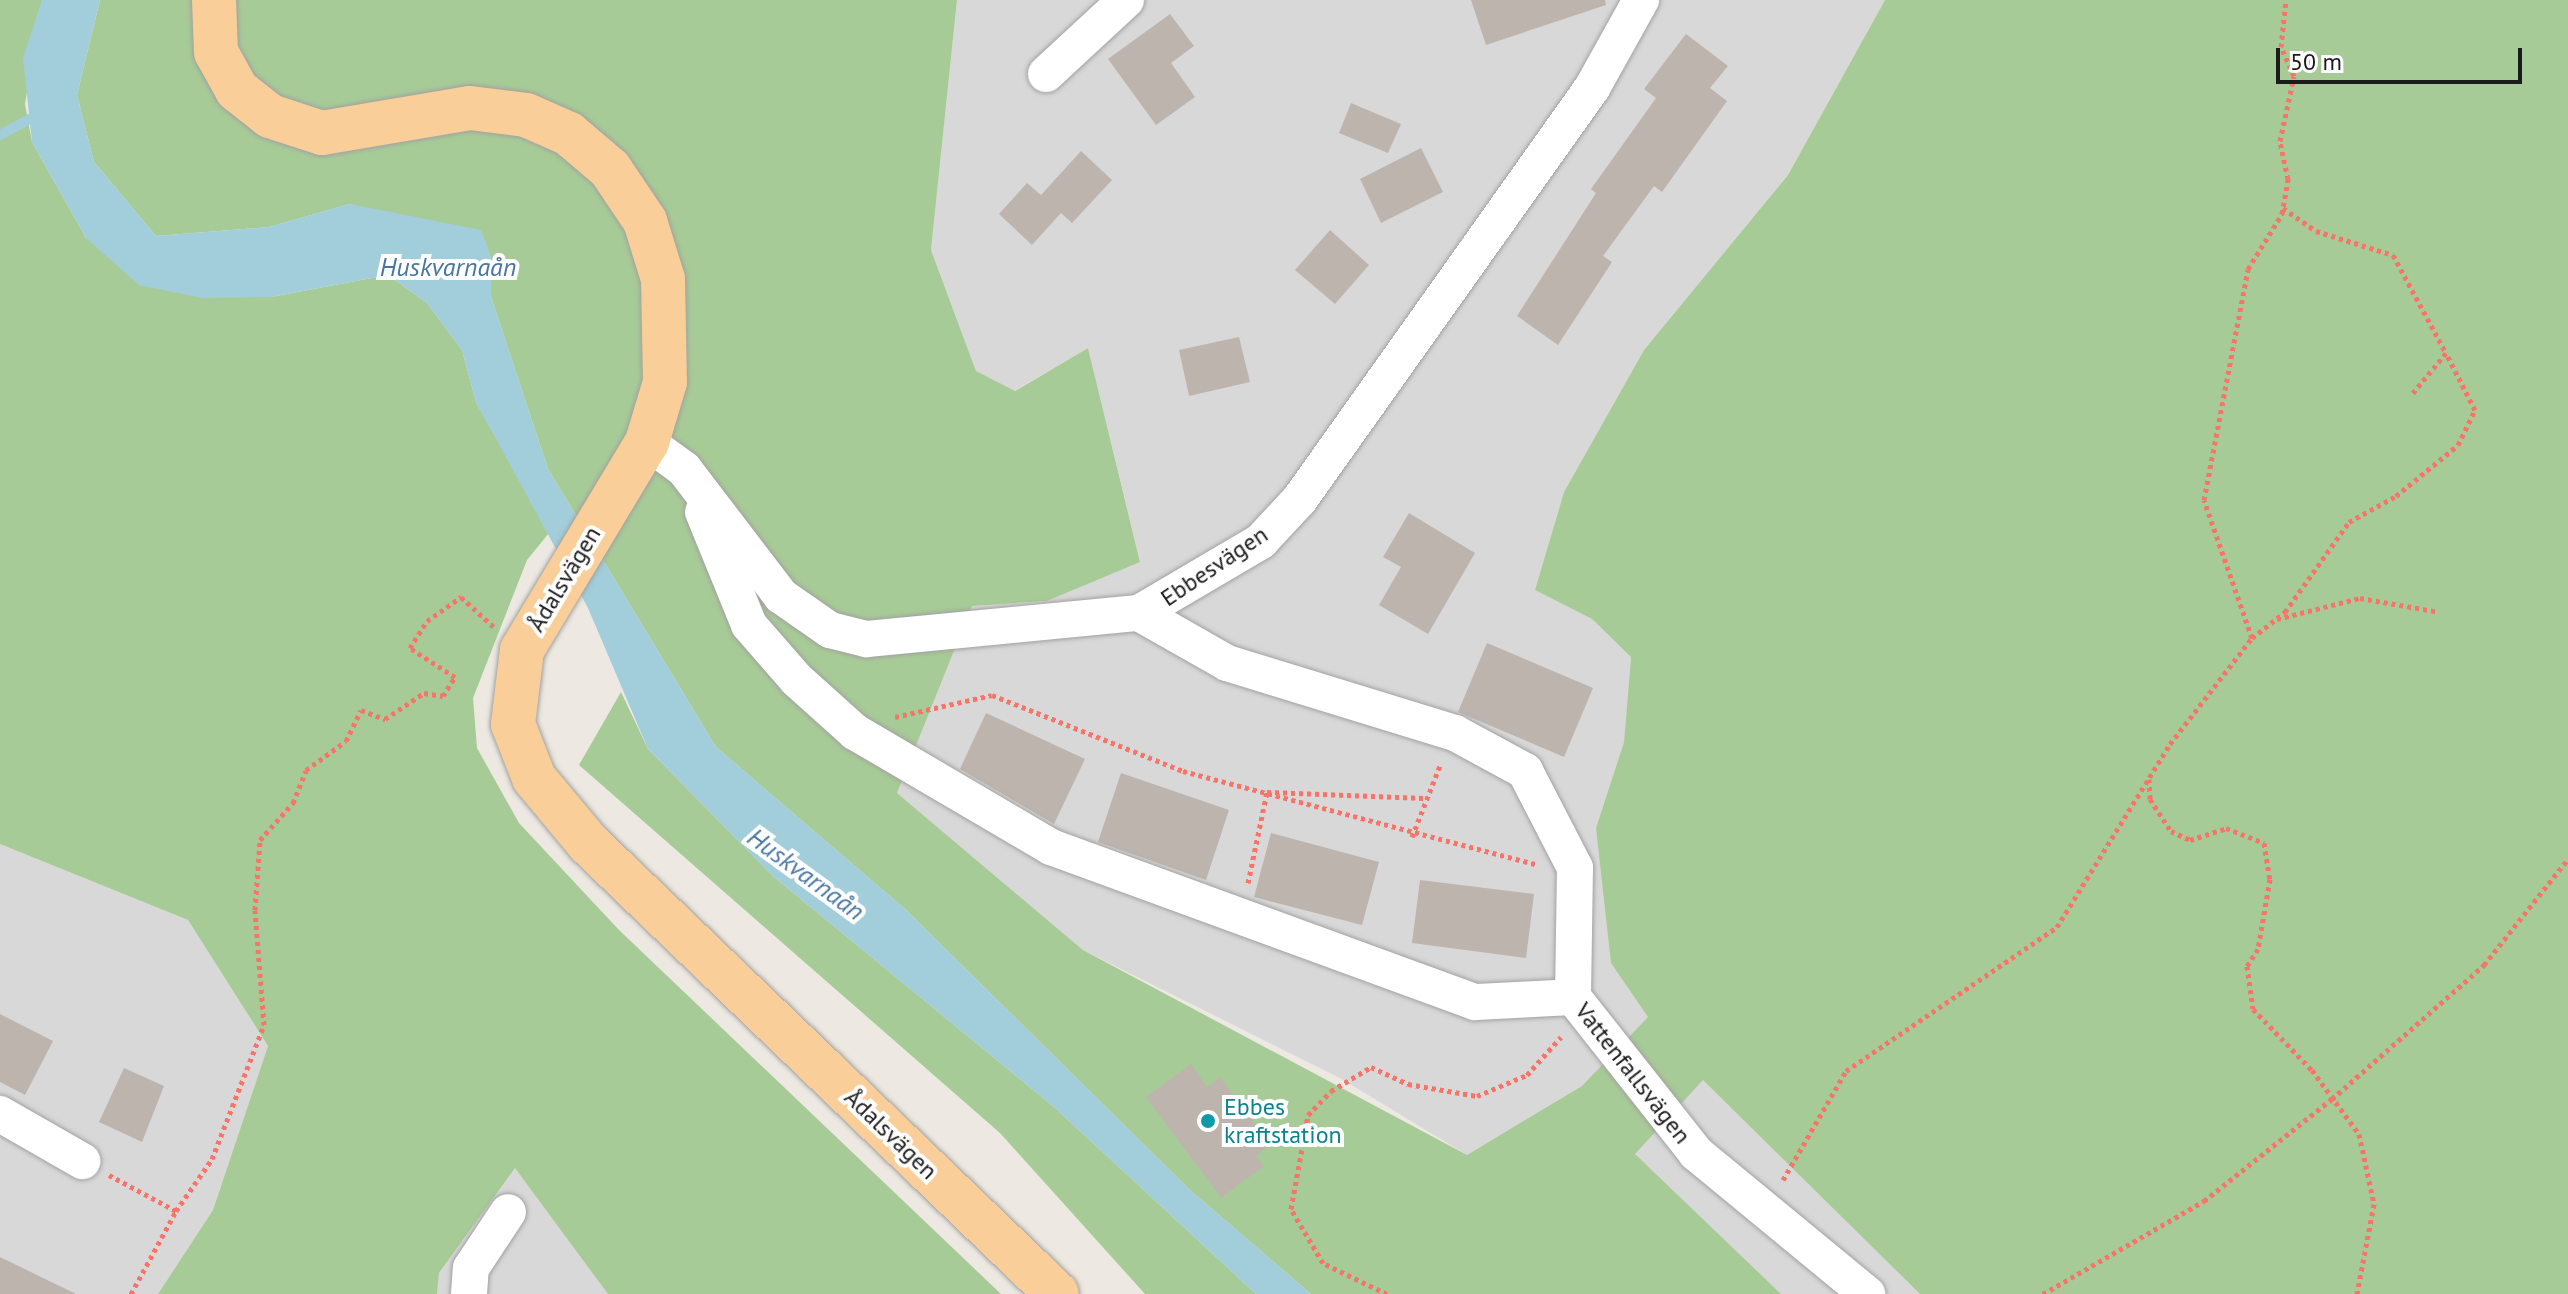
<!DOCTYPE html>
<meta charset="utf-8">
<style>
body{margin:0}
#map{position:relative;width:2568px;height:1294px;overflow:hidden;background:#ede8e1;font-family:"PT Sans",sans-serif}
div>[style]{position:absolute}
.residential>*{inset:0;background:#d9d8d8}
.forest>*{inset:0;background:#a7cb96}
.water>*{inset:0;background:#a1ceda}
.stream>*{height:10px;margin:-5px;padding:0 5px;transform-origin:5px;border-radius:5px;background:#a1ceda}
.building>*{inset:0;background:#bdb4ad}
.path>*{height:5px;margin-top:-2.5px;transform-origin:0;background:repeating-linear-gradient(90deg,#f67468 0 4px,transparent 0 8px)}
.roads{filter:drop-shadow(0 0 2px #a2a2a2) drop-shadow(0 0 2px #a2a2a2)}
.minor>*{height:36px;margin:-18px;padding:0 18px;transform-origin:18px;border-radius:18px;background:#fff}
.major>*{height:44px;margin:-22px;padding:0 22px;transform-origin:22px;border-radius:22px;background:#f9ce99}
.dots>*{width:22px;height:22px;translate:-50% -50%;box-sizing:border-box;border:4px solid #fff;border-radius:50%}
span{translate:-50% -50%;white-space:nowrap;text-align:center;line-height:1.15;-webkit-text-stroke:8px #fff;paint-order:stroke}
.street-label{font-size:24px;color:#1b1b1b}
.culture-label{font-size:24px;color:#0d838f}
.left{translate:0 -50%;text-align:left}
.water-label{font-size:26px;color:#4876a0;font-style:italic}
.scale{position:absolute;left:2276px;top:48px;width:246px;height:36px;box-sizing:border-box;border:4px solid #1b1b1b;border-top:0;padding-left:10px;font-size:24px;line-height:28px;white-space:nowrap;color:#1b1b1b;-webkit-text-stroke:6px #fff;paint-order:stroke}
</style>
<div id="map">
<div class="residential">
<div style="clip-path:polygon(957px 0,1885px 0,1788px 175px,1644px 350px,1564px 492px,1535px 590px,1592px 619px,1631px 657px,1624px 742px,1596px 828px,1703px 1079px,1920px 1294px,1781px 1294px,1634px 1154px,1582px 1087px,1467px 1155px,1340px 1078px,1083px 950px,897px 793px,972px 606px,1047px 601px,1140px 561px,1088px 348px,1014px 391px,976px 371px,931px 250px)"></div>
<div style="clip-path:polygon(0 844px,188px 920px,268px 1046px,213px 1210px,158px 1294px,0 1294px)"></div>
<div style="clip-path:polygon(515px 1168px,573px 1243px,608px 1294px,437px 1294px,439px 1273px)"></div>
</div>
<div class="forest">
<div style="clip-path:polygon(0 0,42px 0,25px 104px,32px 142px,86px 238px,271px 297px,388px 275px,427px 303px,462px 350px,476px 402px,549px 533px,527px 560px,473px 698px,477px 748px,519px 823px,619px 930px,1001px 1294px,608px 1294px,515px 1168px,439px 1273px,437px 1294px,158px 1294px,213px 1210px,268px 1046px,188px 920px,0 844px)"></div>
<div style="clip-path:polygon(100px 0,957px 0,931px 250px,976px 371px,1015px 391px,1088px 348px,1140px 562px,1047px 601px,972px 606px,897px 793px,1083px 950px,1467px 1155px,1582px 1086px,1648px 1017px,1611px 963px,1596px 828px,1624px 742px,1631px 657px,1592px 619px,1535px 590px,1564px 492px,1644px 350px,1788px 175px,1885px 0,2568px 0,2568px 1294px,1920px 1294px,1703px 1080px,1635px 1154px,1781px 1294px,1311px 1294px,1190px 1190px,905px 909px,716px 747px,548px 469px,491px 297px,491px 256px,350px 204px,269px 227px,156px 236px,94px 162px,77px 95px)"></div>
<div style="clip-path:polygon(621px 692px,648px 749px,774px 877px,1054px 1107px,1256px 1294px,1145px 1294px,1000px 1133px,579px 765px)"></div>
</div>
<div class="water">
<div style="clip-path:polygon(42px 0,100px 0,77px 95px,94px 162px,156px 236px,269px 227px,350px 204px,481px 230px,491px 256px,491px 297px,548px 469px,716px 747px,905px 909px,1190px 1190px,1311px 1294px,1256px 1294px,1054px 1107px,774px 877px,648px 749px,588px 608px,476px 402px,462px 350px,427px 303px,388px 275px,271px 297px,202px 298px,139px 285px,86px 238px,32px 142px,23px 58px)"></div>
</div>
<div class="stream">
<div style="left:0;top:135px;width:42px;rotate:-28.4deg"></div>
</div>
<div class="building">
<div style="clip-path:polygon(1471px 0,1605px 0,1606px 5px,1486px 45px)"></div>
<div style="clip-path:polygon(1170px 14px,1194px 46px,1171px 63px,1195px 97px,1156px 125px,1108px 59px)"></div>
<div style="clip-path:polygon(1686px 34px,1728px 66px,1710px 88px,1727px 101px,1662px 192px,1654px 186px,1603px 256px,1612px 262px,1558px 345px,1517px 316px,1596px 193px,1591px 189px,1656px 98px,1644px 89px)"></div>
<div style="clip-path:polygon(1351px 103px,1401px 124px,1388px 153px,1339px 133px)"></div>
<div style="clip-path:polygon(1421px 148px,1443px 192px,1381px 223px,1360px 179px)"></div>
<div style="clip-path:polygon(1081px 151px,1112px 180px,1072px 223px,1061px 213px,1032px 245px,999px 214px,1027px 183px,1041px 195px)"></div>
<div style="clip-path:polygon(1330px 230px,1369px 265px,1335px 304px,1295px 270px)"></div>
<div style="clip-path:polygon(1239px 337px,1250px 382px,1189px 396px,1179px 350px)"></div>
<div style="clip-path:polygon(1409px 513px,1475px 553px,1428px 634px,1379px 605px,1401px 567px,1383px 557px)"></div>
<div style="clip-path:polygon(1487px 643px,1593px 688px,1564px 757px,1458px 712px)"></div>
<div style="clip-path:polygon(986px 713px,1085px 759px,1054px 824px,960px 769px)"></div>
<div style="clip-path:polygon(1121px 773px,1229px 810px,1206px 880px,1098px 842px)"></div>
<div style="clip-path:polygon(1271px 833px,1379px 862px,1362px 925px,1254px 897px)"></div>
<div style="clip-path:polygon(1420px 880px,1534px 894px,1526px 958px,1412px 943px)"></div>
<div style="clip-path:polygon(0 1014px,53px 1041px,25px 1095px,0 1082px)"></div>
<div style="clip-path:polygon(1191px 1064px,1207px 1087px,1220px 1077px,1270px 1145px,1256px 1156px,1264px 1166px,1221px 1198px,1146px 1097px)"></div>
<div style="clip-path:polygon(124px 1068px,164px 1086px,142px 1142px,99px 1122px)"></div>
<div style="clip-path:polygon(0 1257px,76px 1294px,0 1294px)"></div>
</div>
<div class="path">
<div style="left:2283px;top:208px;width:40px;rotate:34.9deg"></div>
<div style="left:2316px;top:231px;width:81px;rotate:17.3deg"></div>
<div style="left:2393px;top:255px;width:111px;rotate:61.6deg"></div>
<div style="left:2446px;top:353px;width:53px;rotate:129.7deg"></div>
<div style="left:2277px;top:619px;width:86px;rotate:-14.2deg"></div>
<div style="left:2360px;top:598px;width:80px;rotate:10deg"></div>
<div style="left:2252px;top:638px;width:42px;rotate:-38.2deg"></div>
<div style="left:2285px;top:612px;width:110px;rotate:-54.6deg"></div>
<div style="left:2349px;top:522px;width:54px;rotate:-29deg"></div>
<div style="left:2396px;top:496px;width:80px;rotate:-39.4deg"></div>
<div style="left:2458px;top:445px;width:39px;rotate:-64deg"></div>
<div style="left:2475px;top:410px;width:64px;rotate:-117deg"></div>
<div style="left:895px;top:717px;width:99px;rotate:-12.8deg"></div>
<div style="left:992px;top:695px;width:206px;rotate:21.7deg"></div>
<div style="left:1183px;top:771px;width:364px;rotate:14.8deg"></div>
<div style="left:2149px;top:779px;width:20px;rotate:87deg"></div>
<div style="left:2150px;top:799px;width:38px;rotate:57deg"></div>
<div style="left:2171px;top:831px;width:21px;rotate:25deg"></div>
<div style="left:2190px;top:840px;width:38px;rotate:-18deg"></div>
<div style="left:2226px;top:828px;width:41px;rotate:21.5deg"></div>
<div style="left:2264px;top:843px;width:36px;rotate:81deg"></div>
<div style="left:2270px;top:879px;width:71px;rotate:99.7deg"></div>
<div style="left:2258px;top:949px;width:20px;rotate:123deg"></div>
<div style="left:2247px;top:966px;width:43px;rotate:82.1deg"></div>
<div style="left:2253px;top:1009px;width:85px;rotate:46deg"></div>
<div style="left:2312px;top:1070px;width:79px;rotate:53.7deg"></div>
<div style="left:2359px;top:1134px;width:72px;rotate:77.9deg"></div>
<div style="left:2374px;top:1204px;width:92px;rotate:100.7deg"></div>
<div style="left:1412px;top:837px;width:79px;rotate:-68.6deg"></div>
<div style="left:1248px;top:883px;width:93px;rotate:-78.2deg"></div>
<div style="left:1267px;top:792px;width:157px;rotate:2.2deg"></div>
<div style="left:109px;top:1175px;width:76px;rotate:28.2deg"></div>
<div style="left:176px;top:1211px;width:63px;rotate:-55.3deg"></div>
<div style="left:212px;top:1159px;width:144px;rotate:-68.8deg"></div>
<div style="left:264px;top:1025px;width:115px;rotate:-94.5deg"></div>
<div style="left:255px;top:910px;width:70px;rotate:-85.9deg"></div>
<div style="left:260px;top:840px;width:50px;rotate:-48.3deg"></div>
<div style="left:293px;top:803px;width:35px;rotate:-68deg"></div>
<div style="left:306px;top:770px;width:49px;rotate:-35.9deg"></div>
<div style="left:346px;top:741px;width:34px;rotate:-64deg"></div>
<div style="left:361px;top:710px;width:26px;rotate:21deg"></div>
<div style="left:385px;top:719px;width:47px;rotate:-33.7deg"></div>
<div style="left:424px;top:693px;width:19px;rotate:9deg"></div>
<div style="left:443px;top:696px;width:22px;rotate:-58deg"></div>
<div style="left:455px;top:677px;width:54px;rotate:-147.2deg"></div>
<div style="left:410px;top:648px;width:32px;rotate:-58deg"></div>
<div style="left:427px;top:621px;width:42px;rotate:-35.2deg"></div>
<div style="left:461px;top:597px;width:45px;rotate:42.3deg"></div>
<div style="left:1783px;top:1180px;width:126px;rotate:-60deg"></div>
<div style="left:1846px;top:1071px;width:255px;rotate:-34.3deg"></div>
<div style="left:2057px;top:927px;width:215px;rotate:-58.3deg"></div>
<div style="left:2170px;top:744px;width:134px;rotate:-52.3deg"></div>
<div style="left:2252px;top:638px;width:146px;rotate:-109.2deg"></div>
<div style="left:2204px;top:500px;width:235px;rotate:-79.2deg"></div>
<div style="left:2248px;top:269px;width:65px;rotate:-58.3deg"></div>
<div style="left:2282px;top:214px;width:36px;rotate:-80deg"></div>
<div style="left:2288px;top:179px;width:39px;rotate:-102deg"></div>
<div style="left:2280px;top:141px;width:66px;rotate:-77.8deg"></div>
<div style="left:2294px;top:76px;width:32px;rotate:-114deg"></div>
<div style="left:2281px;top:47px;width:47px;rotate:-83.9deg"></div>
<div style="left:131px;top:1294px;width:94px;rotate:-61.5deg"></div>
<div style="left:1387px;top:1294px;width:71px;rotate:-154.2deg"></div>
<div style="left:1323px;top:1263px;width:63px;rotate:-120.7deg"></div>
<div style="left:1291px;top:1209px;width:96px;rotate:-79.7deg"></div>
<div style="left:1308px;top:1115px;width:33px;rotate:-46deg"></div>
<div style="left:1331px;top:1091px;width:47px;rotate:-31deg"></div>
<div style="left:1371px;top:1067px;width:41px;rotate:24.7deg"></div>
<div style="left:1408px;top:1084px;width:70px;rotate:9.9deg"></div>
<div style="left:1477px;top:1096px;width:54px;rotate:-22.8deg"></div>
<div style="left:1527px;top:1075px;width:51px;rotate:-48.2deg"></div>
<div style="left:2043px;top:1294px;width:186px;rotate:-30deg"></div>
<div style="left:2204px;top:1201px;width:164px;rotate:-38.6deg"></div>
<div style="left:2332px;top:1099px;width:203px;rotate:-41.4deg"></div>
<div style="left:2484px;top:965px;width:135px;rotate:-51.6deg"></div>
</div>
<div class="roads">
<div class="minor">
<div style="left:1046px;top:74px;width:109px;rotate:-42.8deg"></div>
<div style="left:647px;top:442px;width:46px;rotate:36.1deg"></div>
<div style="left:684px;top:469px;width:160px;rotate:52.6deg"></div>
<div style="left:781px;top:596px;width:60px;rotate:34.8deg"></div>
<div style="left:830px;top:630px;width:38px;rotate:14deg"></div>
<div style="left:867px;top:639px;width:273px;rotate:-5.5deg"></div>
<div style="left:1139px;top:613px;width:142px;rotate:-30.5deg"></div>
<div style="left:1261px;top:541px;width:57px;rotate:-47.1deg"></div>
<div style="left:1300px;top:499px;width:504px;rotate:-54.61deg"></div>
<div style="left:1592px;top:88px;width:101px;rotate:-60.9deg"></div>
<div style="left:703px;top:512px;width:122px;rotate:67.8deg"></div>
<div style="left:749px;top:625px;width:73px;rotate:48.9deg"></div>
<div style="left:797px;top:680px;width:78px;rotate:41.9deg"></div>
<div style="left:855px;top:732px;width:227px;rotate:30.4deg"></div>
<div style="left:1051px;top:847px;width:451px;rotate:20.1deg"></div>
<div style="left:1475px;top:1002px;width:98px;rotate:-2.9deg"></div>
<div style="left:1139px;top:613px;width:101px;rotate:29.6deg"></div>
<div style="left:1227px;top:663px;width:239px;rotate:17.1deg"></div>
<div style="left:1455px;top:733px;width:80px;rotate:28.5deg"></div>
<div style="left:1525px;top:771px;width:109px;rotate:62.7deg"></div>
<div style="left:1575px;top:868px;width:129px;rotate:90.9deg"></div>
<div style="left:1573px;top:997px;width:199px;rotate:51.7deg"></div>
<div style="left:1696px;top:1153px;width:222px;rotate:39.5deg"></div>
<div style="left:0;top:1114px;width:95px;rotate:29.8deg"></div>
<div style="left:469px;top:1294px;width:26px;rotate:-86deg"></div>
<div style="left:471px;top:1268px;width:67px;rotate:-56.5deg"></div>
</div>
<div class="major">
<div style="left:214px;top:0;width:52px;rotate:87.8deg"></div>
<div style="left:216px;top:52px;width:43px;rotate:61.1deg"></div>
<div style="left:237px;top:90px;width:42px;rotate:38.2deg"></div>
<div style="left:270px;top:116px;width:55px;rotate:18.1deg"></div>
<div style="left:322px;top:133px;width:150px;rotate:-9.6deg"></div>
<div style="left:470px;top:108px;width:56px;rotate:7.1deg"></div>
<div style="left:526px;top:115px;width:47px;rotate:23.8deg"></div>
<div style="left:569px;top:134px;width:54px;rotate:40.5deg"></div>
<div style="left:610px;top:169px;width:63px;rotate:56.1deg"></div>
<div style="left:645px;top:221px;width:61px;rotate:72.8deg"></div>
<div style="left:663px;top:279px;width:103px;rotate:88.9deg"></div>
<div style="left:665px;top:382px;width:63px;rotate:106.7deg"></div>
<div style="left:647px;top:442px;width:243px;rotate:121deg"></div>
<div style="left:522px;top:650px;width:75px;rotate:96.9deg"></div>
<div style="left:513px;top:724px;width:58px;rotate:68.7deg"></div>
<div style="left:534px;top:778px;width:86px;rotate:50.2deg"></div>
<div style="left:589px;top:844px;width:649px;rotate:43.88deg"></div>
</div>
</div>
<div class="dots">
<div style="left:1208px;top:1121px;background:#0f9aa8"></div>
</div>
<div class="street-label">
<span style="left:1214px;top:566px;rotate:-34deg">Ebbesvägen</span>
<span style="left:564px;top:579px;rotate:-59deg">Ådalsvägen</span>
<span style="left:1633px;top:1073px;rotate:52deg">Vattenfallsvägen</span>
<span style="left:891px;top:1134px;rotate:44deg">Ådalsvägen</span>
</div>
<div class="culture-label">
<span class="left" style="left:1224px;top:1121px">Ebbes<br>kraftstation</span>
</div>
<div class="water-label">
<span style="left:448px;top:267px">Huskvarnaån</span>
<span style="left:806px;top:874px;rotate:36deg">Huskvarnaån</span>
</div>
<div class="scale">50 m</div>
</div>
